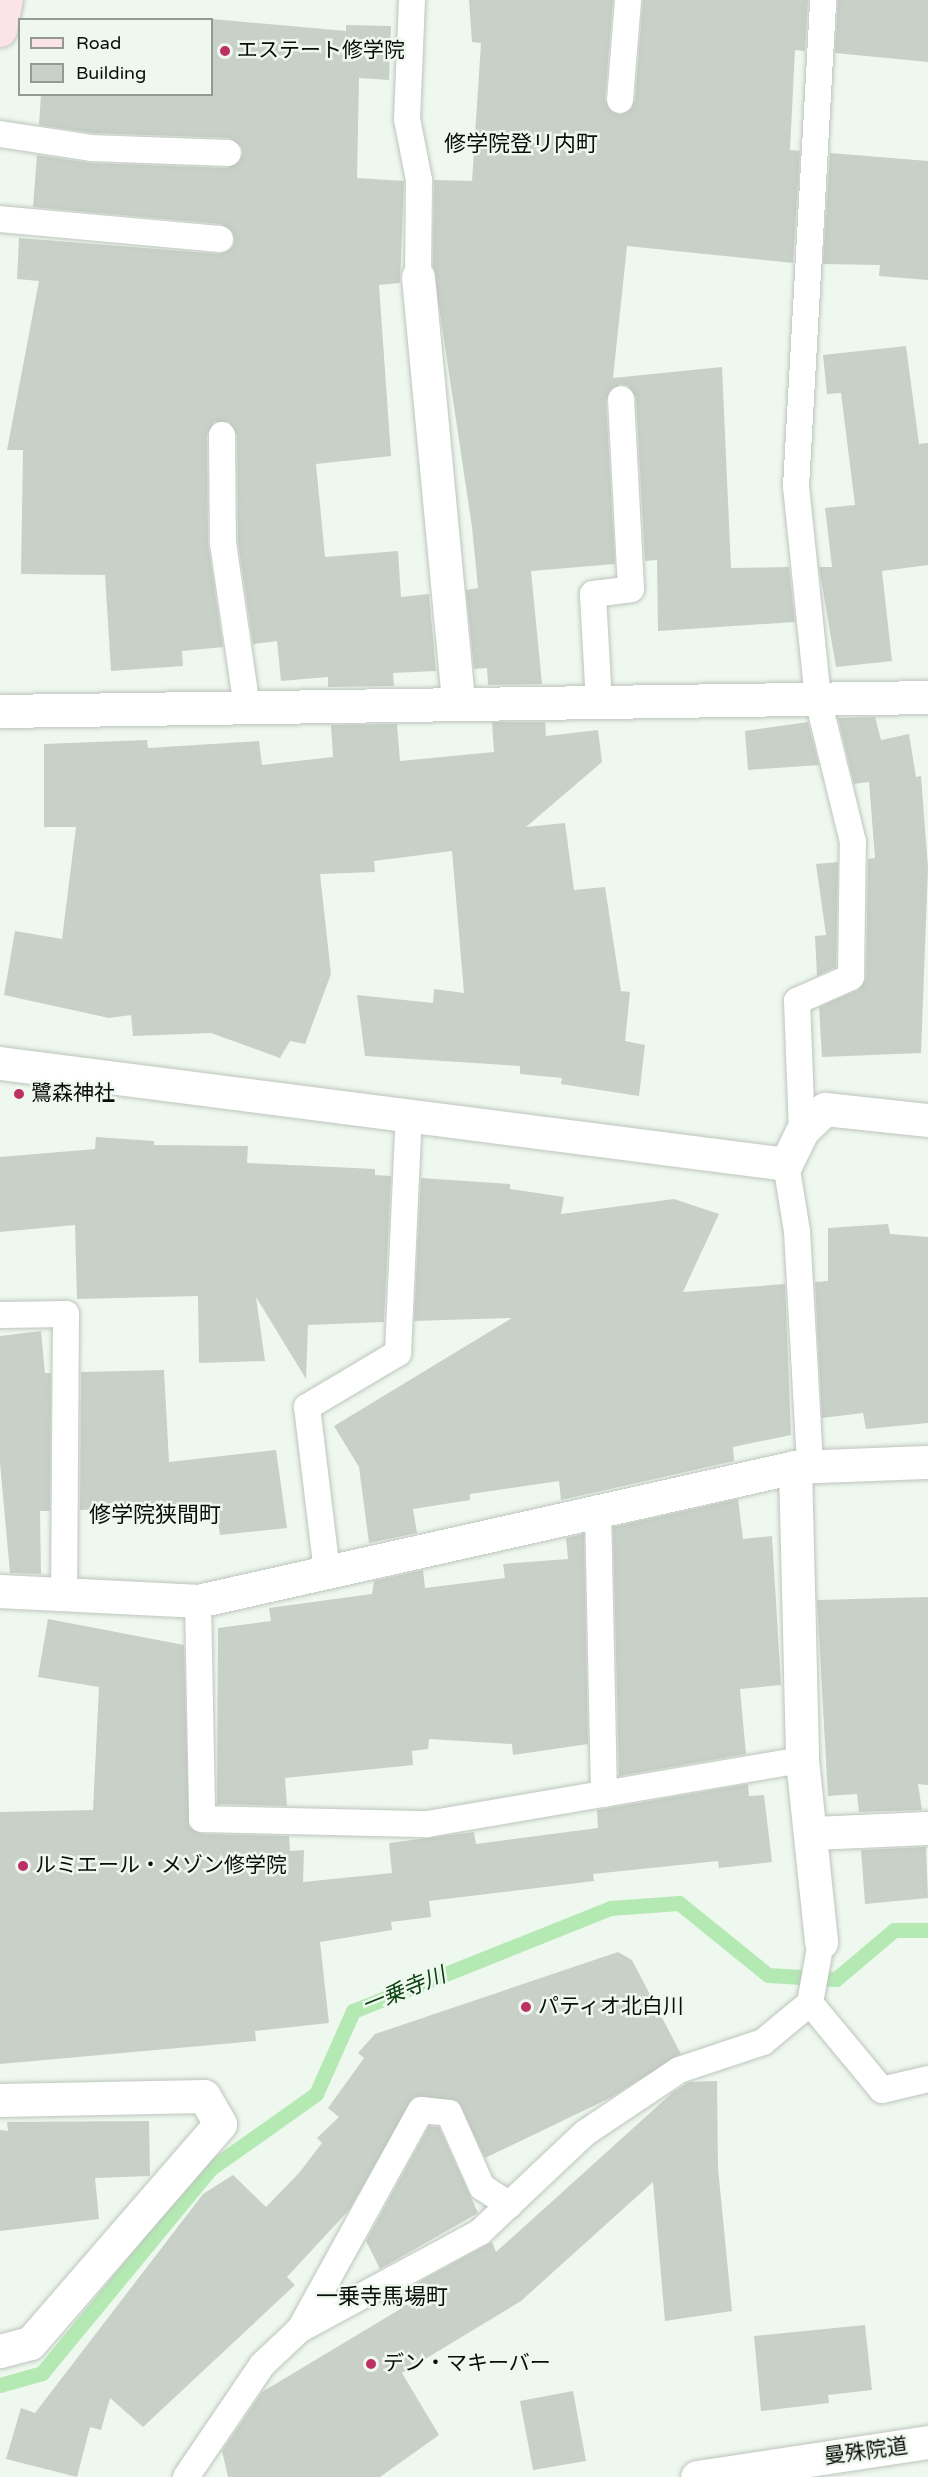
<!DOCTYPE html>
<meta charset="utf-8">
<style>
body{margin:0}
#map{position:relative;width:928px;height:2477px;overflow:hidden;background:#eff8ef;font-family:"Varela Round","Noto Sans JP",sans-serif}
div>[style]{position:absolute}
.stream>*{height:15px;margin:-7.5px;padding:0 7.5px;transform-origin:7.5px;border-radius:7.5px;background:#b4e9b3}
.building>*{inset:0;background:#c8d0c8}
.roads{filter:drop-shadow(0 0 2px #bdc5bc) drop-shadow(0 0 2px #bdc5bc)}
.service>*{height:26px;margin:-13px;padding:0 13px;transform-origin:13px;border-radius:13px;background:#fff}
.minor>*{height:33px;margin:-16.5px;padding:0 16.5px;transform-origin:16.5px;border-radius:16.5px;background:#fff}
.secondary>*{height:33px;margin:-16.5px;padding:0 16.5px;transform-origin:16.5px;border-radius:16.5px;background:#fbe3e9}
.dots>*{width:16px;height:16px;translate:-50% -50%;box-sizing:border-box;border:3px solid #eff8ef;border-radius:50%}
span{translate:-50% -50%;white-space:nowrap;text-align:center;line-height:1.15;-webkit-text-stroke:5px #eff8ef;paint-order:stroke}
.poi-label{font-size:21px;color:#0a0c09}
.left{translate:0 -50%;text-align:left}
.street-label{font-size:21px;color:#0a0c09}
.neighbourhood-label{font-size:22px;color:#0a0c09}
.water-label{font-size:22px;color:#0a4210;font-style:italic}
.legend{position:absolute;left:18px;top:18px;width:195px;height:78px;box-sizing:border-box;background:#eff8ef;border:2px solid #939a93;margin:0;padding:8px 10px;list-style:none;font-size:18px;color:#0a0c09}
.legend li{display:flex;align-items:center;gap:12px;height:30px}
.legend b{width:30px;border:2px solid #939a93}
</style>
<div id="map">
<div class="stream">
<div style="left:0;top:2385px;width:44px;rotate:-15.9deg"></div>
<div style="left:42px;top:2373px;width:264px;rotate:-50.5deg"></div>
<div style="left:210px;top:2169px;width:130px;rotate:-35.3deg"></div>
<div style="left:316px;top:2094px;width:91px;rotate:-66deg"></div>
<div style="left:353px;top:2011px;width:277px;rotate:-21.8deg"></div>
<div style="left:610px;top:1908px;width:69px;rotate:-4.1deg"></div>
<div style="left:679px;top:1903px;width:114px;rotate:39deg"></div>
<div style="left:768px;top:1975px;width:68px;rotate:3.4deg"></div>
<div style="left:836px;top:1979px;width:76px;rotate:-40.2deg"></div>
<div style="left:894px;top:1930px;width:34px"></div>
</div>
<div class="building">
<div style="clip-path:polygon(469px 0,613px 0,605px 99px,619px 115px,635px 101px,643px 0,808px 0,805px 51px,795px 50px,790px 150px,800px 151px,793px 263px,627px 246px,613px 378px,722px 367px,731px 568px,789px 567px,795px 622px,658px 631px,657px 560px,645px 561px,636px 398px,628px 386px,620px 384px,606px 400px,615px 564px,531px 571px,542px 684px,488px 685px,487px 668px,474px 669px,466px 590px,478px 588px,472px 527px,433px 266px,434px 180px,472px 181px,481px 43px,472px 42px)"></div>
<div style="clip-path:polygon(838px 0,928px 0,928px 62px,835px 53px)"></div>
<div style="clip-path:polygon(212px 19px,346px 31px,346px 25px,391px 26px,389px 80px,359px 78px,357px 178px,404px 181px,400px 283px,379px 285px,391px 456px,316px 464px,325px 557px,398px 551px,401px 597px,429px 594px,436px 671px,393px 673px,394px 686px,328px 687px,328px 677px,281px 681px,277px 641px,253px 644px,238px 542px,237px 435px,229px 422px,214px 422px,207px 435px,208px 543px,223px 647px,182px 651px,183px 666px,111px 671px,105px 575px,21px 574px,23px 450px,7px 450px,39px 281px,17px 279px,19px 238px,219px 254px,232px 248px,235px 240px,221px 224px,33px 207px,37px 155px,90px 163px,227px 168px,243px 154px,241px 146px,229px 138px,92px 133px,39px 125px,41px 94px,212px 94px)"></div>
<div style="clip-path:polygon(830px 153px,928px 161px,928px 280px,879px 276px,880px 265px,823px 264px)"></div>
<div style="clip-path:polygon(906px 346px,919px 444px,928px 443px,928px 565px,882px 571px,892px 661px,836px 667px,819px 567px,832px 567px,825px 508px,855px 505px,841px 393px,827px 394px,823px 355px)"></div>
<div style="clip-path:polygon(875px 717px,881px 740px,909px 734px,916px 777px,921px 776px,928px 868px,921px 1053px,822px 1057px,819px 1007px,858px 990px,866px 978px,868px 859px,875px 858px,869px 782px,854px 784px,838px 718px)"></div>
<div style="clip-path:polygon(492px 722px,545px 722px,546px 736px,598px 730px,602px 762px,526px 827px,565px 823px,574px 890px,605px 887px,621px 991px,630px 992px,625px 1041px,645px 1045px,639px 1096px,561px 1084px,562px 1078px,520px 1074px,520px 1066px,365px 1056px,357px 995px,433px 1003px,434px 989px,464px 993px,452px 851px,374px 861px,375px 872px,320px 874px,331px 974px,305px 1044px,290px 1041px,280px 1058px,211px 1033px,133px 1036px,131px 1015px,109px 1018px,4px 995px,15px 931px,62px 939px,76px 827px,44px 827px,44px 744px,147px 740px,148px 748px,259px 741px,262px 765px,333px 757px,331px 725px,397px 724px,400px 761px,494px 752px)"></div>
<div style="clip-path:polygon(808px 722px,819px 765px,748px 770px,745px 731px)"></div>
<div style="clip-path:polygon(838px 862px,836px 967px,817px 976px,815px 936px,826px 935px,816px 864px)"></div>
<div style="clip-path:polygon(96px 1137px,154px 1141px,154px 1145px,248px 1146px,247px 1163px,375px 1169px,375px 1175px,391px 1176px,384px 1322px,308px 1325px,306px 1379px,256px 1297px,265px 1361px,199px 1363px,198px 1296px,77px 1299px,75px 1225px,0 1232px,0 1157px,95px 1149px)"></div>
<div style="clip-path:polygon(421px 1178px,510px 1184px,510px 1189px,564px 1197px,561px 1214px,674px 1199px,719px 1214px,683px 1292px,785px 1284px,791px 1435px,733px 1447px,734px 1461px,561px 1500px,559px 1481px,470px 1494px,470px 1500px,413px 1509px,417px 1533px,369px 1543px,359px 1467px,334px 1426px,512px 1318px,414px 1321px)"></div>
<div style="clip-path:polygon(888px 1224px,890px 1234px,928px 1237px,928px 1423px,866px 1429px,863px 1413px,822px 1418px,815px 1282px,828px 1281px,828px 1228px)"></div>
<div style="clip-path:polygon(41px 1331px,45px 1373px,51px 1373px,50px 1511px,40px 1511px,41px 1574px,10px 1573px,0 1463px,0 1336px)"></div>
<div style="clip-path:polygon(164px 1370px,169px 1462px,276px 1450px,287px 1528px,220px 1535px,217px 1515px,146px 1522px,145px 1508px,80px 1510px,81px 1372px)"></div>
<div style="clip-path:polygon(738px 1499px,743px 1539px,772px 1536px,781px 1685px,740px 1689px,746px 1754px,619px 1776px,613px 1527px)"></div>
<div style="clip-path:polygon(584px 1534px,588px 1744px,513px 1755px,512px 1744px,429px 1739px,428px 1749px,412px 1751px,413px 1765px,285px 1778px,287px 1806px,217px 1804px,218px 1628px,271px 1621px,269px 1608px,372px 1594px,374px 1581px,423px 1570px,425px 1588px,505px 1578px,503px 1564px,568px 1559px,566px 1538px)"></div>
<div style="clip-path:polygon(928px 1597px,928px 1785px,918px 1784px,922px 1810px,859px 1812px,857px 1794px,828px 1796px,817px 1600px)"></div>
<div style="clip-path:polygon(48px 1619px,184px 1645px,189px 1826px,202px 1834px,289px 1836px,290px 1851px,304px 1850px,303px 1882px,392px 1873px,389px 1843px,474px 1832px,476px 1844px,598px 1828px,597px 1810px,748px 1784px,749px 1796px,764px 1795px,772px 1862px,719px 1868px,718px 1861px,593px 1874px,594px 1881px,429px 1901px,431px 1917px,391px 1922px,392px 1930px,320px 1942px,329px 2023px,255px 2031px,256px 2041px,0 2064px,0 1812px,93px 1810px,99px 1687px,38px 1677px)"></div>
<div style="clip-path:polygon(926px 1847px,928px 1898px,865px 1904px,861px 1850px)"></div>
<div style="clip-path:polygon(618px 1952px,632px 1960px,681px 2054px,610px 2098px,485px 2158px,458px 2101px,414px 2097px,349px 2210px,287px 2277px,295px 2285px,143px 2427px,110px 2398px,101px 2430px,90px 2427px,77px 2477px,6px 2459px,21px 2408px,35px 2413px,203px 2194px,233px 2175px,266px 2207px,299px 2173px,322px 2143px,317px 2138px,339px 2117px,328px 2108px,364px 2058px,358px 2053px,375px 2034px)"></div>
<div style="clip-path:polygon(717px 2081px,718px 2168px,732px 2311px,665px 2321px,653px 2182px,521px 2301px,402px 2373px,439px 2435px,380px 2477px,228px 2477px,222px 2451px,262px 2392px,402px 2308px,395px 2295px,492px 2242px,496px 2252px,672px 2093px,689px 2082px)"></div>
<div style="clip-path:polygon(149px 2121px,150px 2176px,95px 2178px,99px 2219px,0 2231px,0 2130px,8px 2131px,7px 2122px)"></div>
<div style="clip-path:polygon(429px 2126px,439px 2127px,478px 2213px,380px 2269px,366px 2241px)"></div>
<div style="clip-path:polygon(865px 2325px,872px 2390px,828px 2395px,829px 2403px,761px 2411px,754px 2336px)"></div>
<div style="clip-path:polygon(573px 2391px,586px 2461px,533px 2470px,520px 2401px)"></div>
</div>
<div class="roads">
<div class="service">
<div style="left:412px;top:0;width:119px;rotate:92.4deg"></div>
<div style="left:407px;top:119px;width:62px;rotate:78.9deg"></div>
<div style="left:419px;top:180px;width:97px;rotate:90.6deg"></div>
<div style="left:620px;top:100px;width:100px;rotate:-85.4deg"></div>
<div style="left:0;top:134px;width:92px;rotate:8.7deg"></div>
<div style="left:91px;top:148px;width:137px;rotate:2.1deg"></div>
<div style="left:0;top:219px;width:221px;rotate:5.2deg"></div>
<div style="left:222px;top:435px;width:108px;rotate:89.5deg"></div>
<div style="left:223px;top:543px;width:167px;rotate:81.7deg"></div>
<div style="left:599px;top:703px;width:109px;rotate:-93.2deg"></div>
<div style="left:593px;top:594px;width:38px;rotate:-7deg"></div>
<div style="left:631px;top:589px;width:190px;rotate:-93deg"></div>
<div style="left:802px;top:1131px;width:130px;rotate:-92.2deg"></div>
<div style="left:797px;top:1001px;width:59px;rotate:-24deg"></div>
<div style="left:851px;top:977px;width:135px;rotate:-89.2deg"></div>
<div style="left:853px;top:842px;width:147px;rotate:-103.8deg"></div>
<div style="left:818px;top:699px;width:213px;rotate:-95.9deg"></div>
<div style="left:796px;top:487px;width:488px;rotate:-86.8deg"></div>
<div style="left:786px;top:1164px;width:68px;rotate:80.7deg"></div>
<div style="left:797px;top:1231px;width:235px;rotate:86.8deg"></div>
<div style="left:0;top:1315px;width:66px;rotate:-0.9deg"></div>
<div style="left:66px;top:1314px;width:280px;rotate:90.4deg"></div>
<div style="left:598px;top:1508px;width:286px;rotate:88.8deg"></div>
<div style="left:327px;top:1572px;width:166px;rotate:-96.9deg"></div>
<div style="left:307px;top:1407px;width:106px;rotate:-30.7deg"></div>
<div style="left:398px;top:1353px;width:238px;rotate:-87.4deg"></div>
<div style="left:198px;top:1601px;width:218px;rotate:88.9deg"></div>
<div style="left:202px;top:1819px;width:225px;rotate:1.3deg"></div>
<div style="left:427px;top:1824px;width:380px;rotate:-9.7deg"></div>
<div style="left:810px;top:2003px;width:113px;rotate:50.4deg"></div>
<div style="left:882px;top:2090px;width:47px;rotate:-13.4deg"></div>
<div style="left:300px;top:2329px;width:250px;rotate:-61.1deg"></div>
<div style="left:421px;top:2110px;width:28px;rotate:6deg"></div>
<div style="left:449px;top:2113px;width:81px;rotate:66deg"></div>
<div style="left:482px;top:2187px;width:33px;rotate:33deg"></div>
<div style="left:186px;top:2477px;width:135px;rotate:-55.8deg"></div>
<div style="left:262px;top:2365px;width:51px;rotate:-43.4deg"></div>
<div style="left:299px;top:2330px;width:206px;rotate:-28.4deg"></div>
<div style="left:480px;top:2232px;width:144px;rotate:-43.3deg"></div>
<div style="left:585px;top:2133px;width:113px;rotate:-33.8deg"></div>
<div style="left:679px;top:2070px;width:89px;rotate:-18.4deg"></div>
<div style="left:763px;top:2042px;width:61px;rotate:-39.7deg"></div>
<div style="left:810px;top:2003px;width:62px;rotate:-79.8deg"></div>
</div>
<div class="minor">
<div style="left:418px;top:277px;width:429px;rotate:84.6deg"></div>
<div style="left:0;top:711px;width:928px;rotate:-0.86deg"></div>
<div style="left:0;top:1063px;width:792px;rotate:7.32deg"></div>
<div style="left:786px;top:1164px;width:37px;rotate:-64deg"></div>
<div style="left:802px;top:1131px;width:32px;rotate:-44deg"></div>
<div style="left:825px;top:1109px;width:104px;rotate:6.1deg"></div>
<div style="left:795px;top:1467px;width:293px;rotate:88.6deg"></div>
<div style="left:802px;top:1760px;width:183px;rotate:84deg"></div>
<div style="left:0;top:1591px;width:198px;rotate:2.9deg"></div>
<div style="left:198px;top:1601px;width:612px;rotate:-12.65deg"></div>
<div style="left:795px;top:1467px;width:133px;rotate:-2.2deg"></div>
<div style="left:812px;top:1833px;width:116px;rotate:-2.5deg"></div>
<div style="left:0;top:2100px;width:204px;rotate:-1.1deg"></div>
<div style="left:204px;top:2096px;width:32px;rotate:60deg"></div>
<div style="left:220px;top:2124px;width:290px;rotate:130.9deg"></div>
<div style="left:30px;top:2343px;width:31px;rotate:165deg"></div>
<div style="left:697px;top:2477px;width:234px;rotate:-8.6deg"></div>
</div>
<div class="secondary">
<div style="left:0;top:30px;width:31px;rotate:-79deg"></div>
</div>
</div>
<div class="dots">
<div style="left:225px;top:51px;background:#bd3064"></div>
<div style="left:19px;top:1094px;background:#bd3064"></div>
<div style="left:23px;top:1866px;background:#bd3064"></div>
<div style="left:526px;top:2007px;background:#bd3064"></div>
<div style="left:371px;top:2364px;background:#bd3064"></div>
</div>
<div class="poi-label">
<span class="left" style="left:237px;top:51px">エステート修学院</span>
<span class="left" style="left:31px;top:1094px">鷺森神社</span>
<span class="left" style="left:35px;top:1866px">ルミエール・メゾン修学院</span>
<span class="left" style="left:538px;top:2007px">パティオ北白川</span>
<span class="left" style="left:383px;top:2364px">デン・マキーバー</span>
</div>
<div class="street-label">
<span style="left:866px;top:2452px;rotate:-8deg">曼殊院道</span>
</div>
<div class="neighbourhood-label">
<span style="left:521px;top:145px">修学院登リ内町</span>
<span style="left:155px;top:1516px">修学院狭間町</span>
<span style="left:382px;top:2298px">一乗寺馬場町</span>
</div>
<div class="water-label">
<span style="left:404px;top:1991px;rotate:-22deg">一乗寺川</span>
</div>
<ul class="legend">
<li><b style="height:8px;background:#fbe3e9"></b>Road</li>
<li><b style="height:16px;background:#c8d0c8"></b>Building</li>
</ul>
</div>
